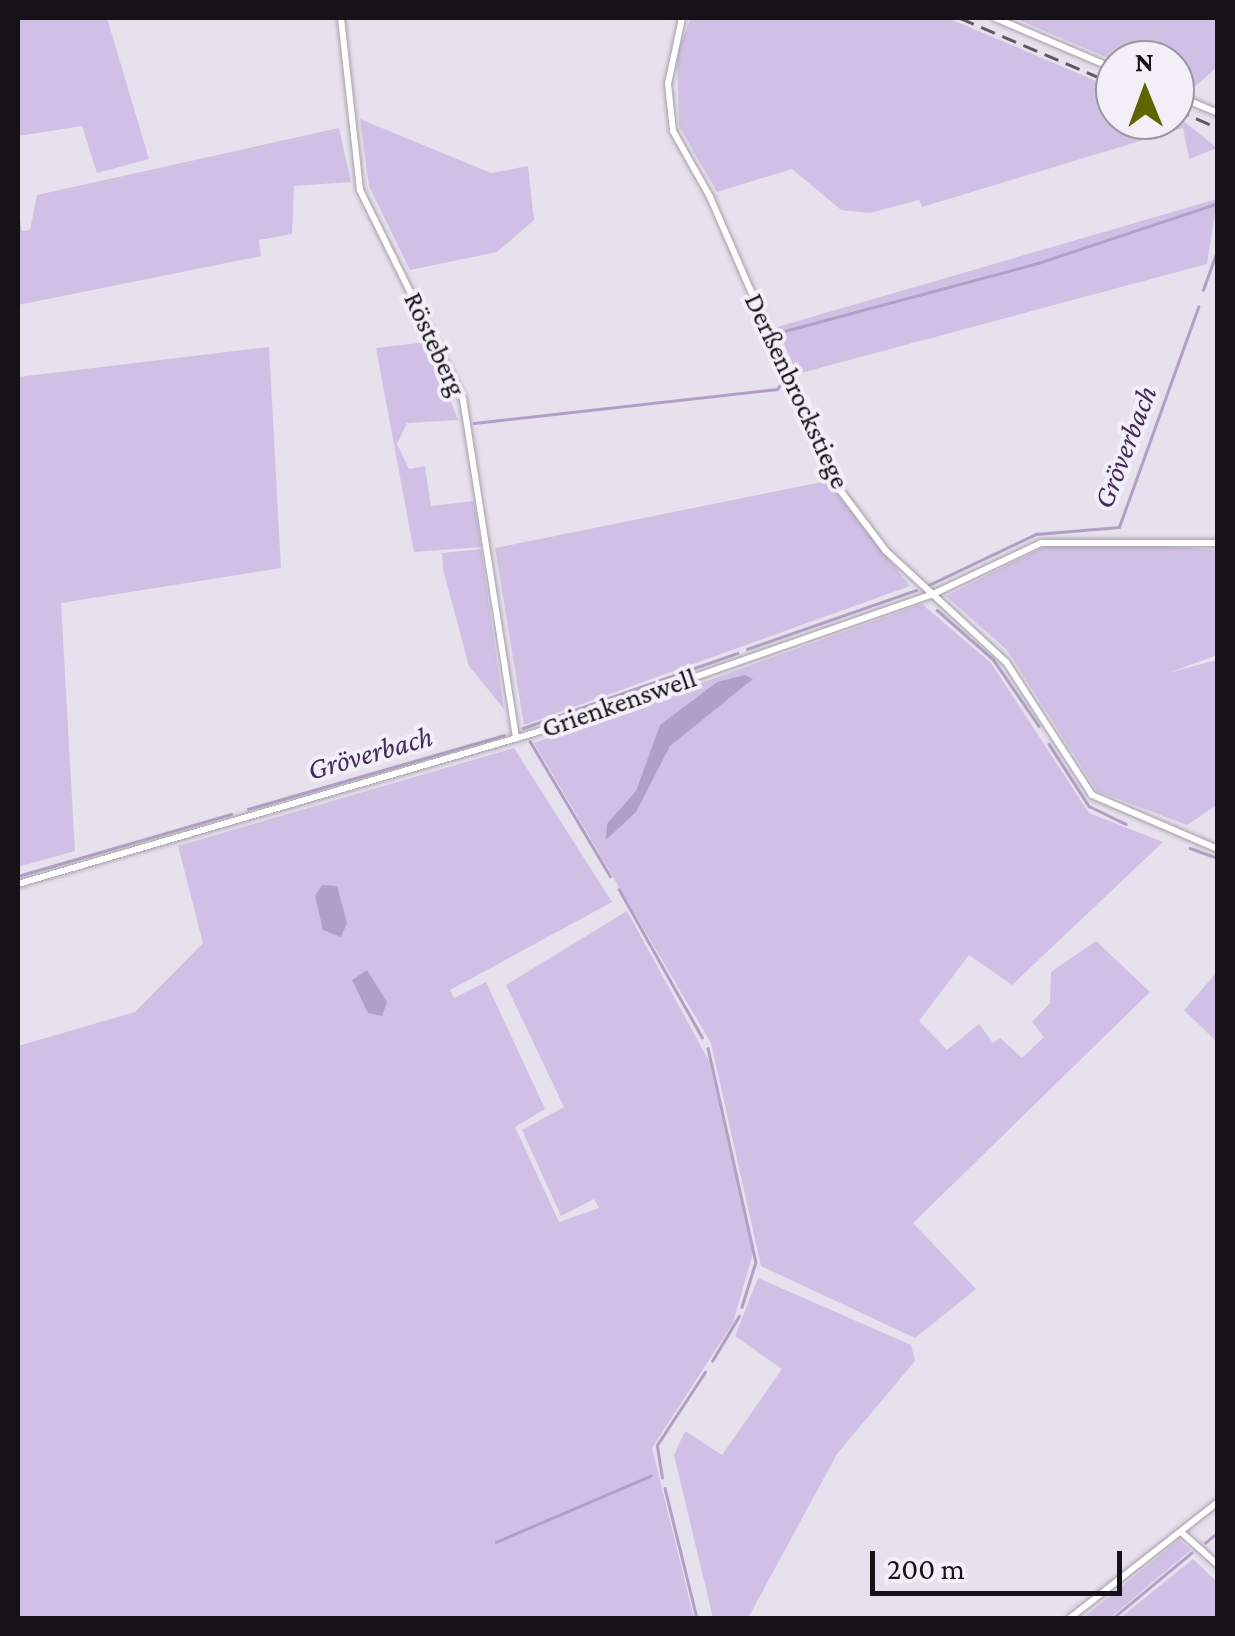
<!DOCTYPE html>
<meta charset="utf-8">
<style>
body{margin:0}
#map{position:relative;width:1235px;height:1636px;overflow:hidden;background:#e6e1ec;font-family:"Crimson Pro",serif}
div>[style]{position:absolute}
.green>*{inset:0;background:#d1c0e6}
.water>*{inset:0;background:#b19fc6}
.stream>*{height:2.5px;margin:-1.25px;padding:0 1.25px;transform-origin:1.25px;border-radius:1.25px;background:#b19fc6}
.roads{filter:drop-shadow(0 0 2px #a4a0aa) drop-shadow(0 0 2px #a4a0aa)}
.street>*{height:6px;margin:-3px;padding:0 3px;transform-origin:3px;border-radius:3px;background:#fff}
.rail>*{height:2.5px;margin-top:-1.25px;transform-origin:0;background:repeating-linear-gradient(90deg,#5d5a60 0 15px,transparent 0 23px)}
span{translate:-50% -50%;white-space:nowrap;text-align:center;line-height:1.15;-webkit-text-stroke:8px #f3eff9;paint-order:stroke}
.street-label{font-size:28px;color:#151317}
.water-label{font-size:30px;color:#442a5d;font-style:italic}
.frame{position:absolute;inset:0;border:20px solid #151317;pointer-events:none}
.north{position:absolute;left:1095px;top:40px;width:100px;height:100px;box-sizing:border-box;background:#f3eff9;border:2px solid #9a979f;border-radius:50%;rotate:359deg;font-size:28px;font-weight:700;line-height:40px;text-align:center;color:#151317}
.north::after{content:'';display:block;margin:auto;width:35px;height:45px;background:#5e6400;clip-path:polygon(50% 0,100% 100%,50% 72%,0 100%)}
.scale{position:absolute;left:870px;top:1551px;width:252px;height:45px;box-sizing:border-box;border:5px solid #151317;border-top:0;padding-left:12px;font-size:30px;line-height:35px;white-space:nowrap;color:#151317;-webkit-text-stroke:8px #f3eff9;paint-order:stroke}
</style>
<div id="map">
<div class="green">
<div style="clip-path:polygon(18px 18px,107px 18px,149px 159px,97px 173px,82px 126px,18px 136px)"></div>
<div style="clip-path:polygon(691px 18px,948px 18px,1115px 89px,1115px 120px,1175px 114px,1217px 148px,1189px 159px,1183px 128px,922px 207px,919px 200px,870px 213px,841px 210px,792px 169px,717px 192px,679px 126px,677px 52px)"></div>
<div style="clip-path:polygon(1014px 18px,1217px 18px,1217px 67px,1189px 92px,1175px 86px,1175px 60px,1115px 61px)"></div>
<div style="clip-path:polygon(360px 119px,491px 173px,528px 166px,534px 220px,497px 252px,410px 270px,369px 186px)"></div>
<div style="clip-path:polygon(339px 128px,351px 182px,294px 186px,292px 234px,259px 240px,261px 256px,18px 305px,18px 208px,22px 231px,30px 230px,37px 195px)"></div>
<div style="clip-path:polygon(1217px 199px,1207px 264px,797px 374px,777px 327px)"></div>
<div style="clip-path:polygon(428px 342px,458px 420px,407px 423px,397px 444px,409px 469px,425px 466px,431px 506px,474px 501px,481px 547px,414px 552px,376px 348px)"></div>
<div style="clip-path:polygon(269px 347px,281px 568px,61px 603px,75px 851px,18px 867px,18px 377px)"></div>
<div style="clip-path:polygon(827px 481px,910px 586px,524px 725px,495px 548px)"></div>
<div style="clip-path:polygon(1112px 543px,1217px 550px,1217px 655px,1168px 673px,1217px 660px,1217px 805px,1187px 825px,1097px 791px,1007px 650px,946px 596px,1050px 544px)"></div>
<div style="clip-path:polygon(481px 549px,504px 709px,469px 666px,443px 569px,442px 553px)"></div>
<div style="clip-path:polygon(922px 604px,991px 663px,1089px 813px,1163px 842px,1012px 985px,969px 955px,919px 1021px,947px 1050px,979px 1024px,993px 1043px,1000px 1038px,1022px 1058px,1044px 1037px,1032px 1022px,1050px 1003px,1051px 972px,1096px 941px,1150px 992px,913px 1223px,976px 1289px,915px 1338px,761px 1266px,711px 1043px,534px 743px)"></div>
<div style="clip-path:polygon(514px 748px,612px 902px,450px 990px,454px 998px,486px 982px,545px 1109px,515px 1127px,559px 1222px,599px 1208px,594px 1199px,561px 1216px,522px 1130px,564px 1107px,506px 985px,627px 911px,709px 1061px,753px 1253px,733px 1323px,652px 1448px,694px 1618px,18px 1618px,18px 1046px,135px 1012px,203px 943px,178px 846px)"></div>
<div style="clip-path:polygon(1217px 972px,1217px 1042px,1184px 1010px)"></div>
<div style="clip-path:polygon(758px 1278px,911px 1345px,915px 1361px,837px 1454px,748px 1618px,713px 1618px,674px 1455px,685px 1431px,722px 1455px,782px 1369px,735px 1336px)"></div>
<div style="clip-path:polygon(1179px 1540px,1191px 1550px,1110px 1618px,1083px 1618px)"></div>
<div style="clip-path:polygon(1193px 1559px,1217px 1582px,1217px 1618px,1120px 1618px)"></div>
</div>
<div class="water">
<div style="clip-path:polygon(745px 675px,753px 679px,670px 746px,636px 812px,606px 840px,607px 824px,636px 791px,660px 725px,717px 682px)"></div>
<div style="clip-path:polygon(322px 885px,337px 886px,347px 923px,341px 937px,323px 930px,315px 896px)"></div>
<div style="clip-path:polygon(367px 970px,387px 1002px,382px 1016px,368px 1013px,352px 980px)"></div>
</div>
<div class="stream">
<div style="left:1203px;top:290px;width:45px;rotate:-70.3deg"></div>
<div style="left:777px;top:333px;width:270px;rotate:-15deg"></div>
<div style="left:1038px;top:263px;width:190px;rotate:-18.4deg"></div>
<div style="left:474px;top:423px;width:305px;rotate:-6.4deg"></div>
<div style="left:777px;top:389px;width:8px;rotate:-50deg"></div>
<div style="left:782px;top:383px;width:46px;rotate:-109.2deg"></div>
<div style="left:929px;top:585px;width:119px;rotate:-25.5deg"></div>
<div style="left:1036px;top:534px;width:83px;rotate:-4.8deg"></div>
<div style="left:1119px;top:527px;width:234px;rotate:-70.2deg"></div>
<div style="left:937px;top:610px;width:74px;rotate:41.2deg"></div>
<div style="left:993px;top:659px;width:81px;rotate:55.5deg"></div>
<div style="left:747px;top:649px;width:179px;rotate:-19.2deg"></div>
<div style="left:523px;top:728px;width:227px;rotate:-19.3deg"></div>
<div style="left:530px;top:741px;width:157px;rotate:59.3deg"></div>
<div style="left:1049px;top:744px;width:74px;rotate:57.2deg"></div>
<div style="left:1089px;top:806px;width:41px;rotate:25.9deg"></div>
<div style="left:248px;top:809px;width:266px;rotate:-16.1deg"></div>
<div style="left:1190px;top:848px;width:30px;rotate:20deg"></div>
<div style="left:18px;top:876px;width:222px;rotate:-16.2deg"></div>
<div style="left:619px;top:889px;width:170px;rotate:60.7deg"></div>
<div style="left:708px;top:1048px;width:219px;rotate:77.4deg"></div>
<div style="left:756px;top:1262px;width:47px;rotate:107.3deg"></div>
<div style="left:712px;top:1361px;width:52px;rotate:-59deg"></div>
<div style="left:662px;top:1478px;width:33px;rotate:-99deg"></div>
<div style="left:657px;top:1445px;width:87px;rotate:-56.7deg"></div>
<div style="left:665px;top:1488px;width:134px;rotate:76.2deg"></div>
<div style="left:496px;top:1542px;width:168px;rotate:-23.2deg"></div>
<div style="left:1205px;top:1543px;width:17px;rotate:-40deg"></div>
<div style="left:1113px;top:1618px;width:102px;rotate:-39.8deg"></div>
</div>
<div class="roads">
<div class="street">
<div style="left:341px;top:18px;width:173px;rotate:83.7deg"></div>
<div style="left:360px;top:190px;width:233px;rotate:63.8deg"></div>
<div style="left:463px;top:399px;width:343px;rotate:81.1deg"></div>
<div style="left:682px;top:18px;width:67px;rotate:102deg"></div>
<div style="left:668px;top:84px;width:47px;rotate:83.9deg"></div>
<div style="left:673px;top:131px;width:76px;rotate:60.7deg"></div>
<div style="left:710px;top:197px;width:311px;rotate:66.5deg"></div>
<div style="left:834px;top:482px;width:86px;rotate:53deg"></div>
<div style="left:886px;top:551px;width:163px;rotate:42.8deg"></div>
<div style="left:1006px;top:662px;width:158px;rotate:57.1deg"></div>
<div style="left:1092px;top:795px;width:137px;rotate:23.2deg"></div>
<div style="left:995px;top:18px;width:130px;rotate:23deg"></div>
<div style="left:1175px;top:95px;width:47px;rotate:22.7deg"></div>
<div style="left:18px;top:884px;width:538px;rotate:-16.31deg"></div>
<div style="left:534px;top:733px;width:420px;rotate:-19.2deg"></div>
<div style="left:931px;top:595px;width:122px;rotate:-25.3deg"></div>
<div style="left:1041px;top:543px;width:177px"></div>
<div style="left:1181px;top:1532px;width:50px;rotate:41.7deg"></div>
<div style="left:1070px;top:1618px;width:188px;rotate:-38.1deg"></div>
</div>
</div>
<div class="rail">
<div style="left:960px;top:18px;width:168px;rotate:23.1deg"></div>
<div style="left:1175px;top:109px;width:47px;rotate:23.8deg"></div>
</div>
<div class="street-label">
<span style="left:435px;top:344px;rotate:65deg">Rösteberg</span>
<span style="left:797px;top:391px;rotate:65deg">Derßenbrockstiege</span>
<span style="left:619px;top:703px;rotate:-19deg">Grienkenswell</span>
</div>
<div class="water-label">
<span style="left:1125px;top:447px;rotate:-69deg">Gröverbach</span>
<span style="left:370px;top:753px;rotate:-16deg">Gröverbach</span>
</div>
<div class="frame"></div>
<div class="north">N</div>
<div class="scale">200 m</div>
</div>
